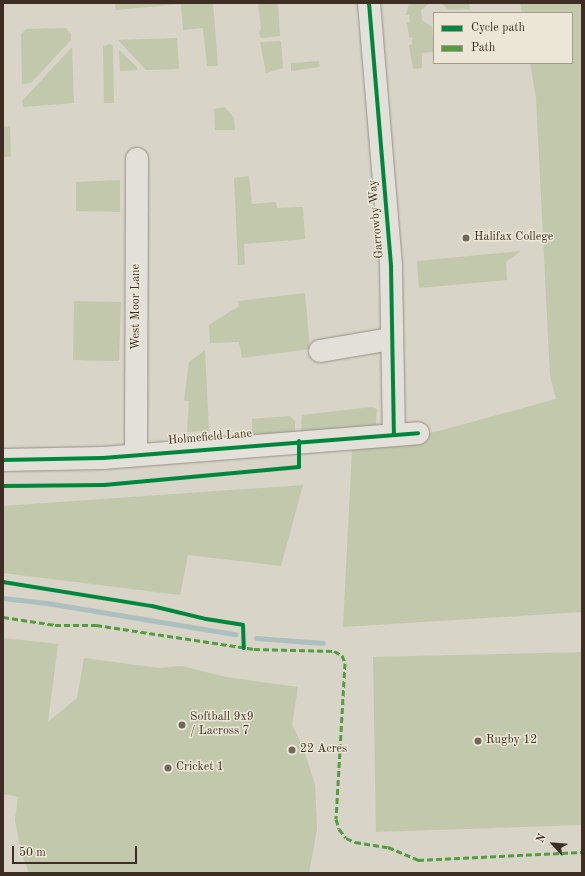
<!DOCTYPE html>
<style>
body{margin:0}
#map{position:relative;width:585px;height:876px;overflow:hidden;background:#d8d4c7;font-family:"Old Standard TT",serif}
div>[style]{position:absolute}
.green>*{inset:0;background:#c1c8ac}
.stream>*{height:5px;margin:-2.5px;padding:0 2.5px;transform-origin:2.5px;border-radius:2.5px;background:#acc0c0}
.roads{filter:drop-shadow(0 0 1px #949087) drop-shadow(0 0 1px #949087)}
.minor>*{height:22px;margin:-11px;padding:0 11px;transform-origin:11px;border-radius:11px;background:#e2e0d9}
.quiet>*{height:3px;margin-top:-1.5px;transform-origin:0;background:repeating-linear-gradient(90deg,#539d40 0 6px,transparent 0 9px)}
.cycleway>*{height:4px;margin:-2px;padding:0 2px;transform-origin:2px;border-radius:2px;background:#00873e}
.dots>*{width:11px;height:11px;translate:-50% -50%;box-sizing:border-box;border:2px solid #ebe6d5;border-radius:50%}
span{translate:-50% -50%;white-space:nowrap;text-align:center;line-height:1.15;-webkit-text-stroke:3px #ebe6d5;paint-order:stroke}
.street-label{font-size:12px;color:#3d2d22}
.poi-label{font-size:12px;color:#3d2d22}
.left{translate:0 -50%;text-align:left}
.frame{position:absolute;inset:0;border:4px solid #3d2d22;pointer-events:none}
.legend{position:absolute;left:433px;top:12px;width:140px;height:52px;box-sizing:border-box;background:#ebe6d5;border:1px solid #a59c8d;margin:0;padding:5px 7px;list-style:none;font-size:12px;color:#3d2d22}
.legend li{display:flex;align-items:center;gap:8px;height:20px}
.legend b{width:20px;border:1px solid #a59c8d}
.north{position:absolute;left:533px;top:824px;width:40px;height:40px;-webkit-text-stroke:3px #ebe6d5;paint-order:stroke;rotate:296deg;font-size:11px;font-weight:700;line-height:16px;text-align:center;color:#3d2d22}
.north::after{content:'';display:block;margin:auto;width:14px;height:18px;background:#3d2d22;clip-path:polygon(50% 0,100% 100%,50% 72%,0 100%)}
.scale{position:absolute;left:12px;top:846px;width:125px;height:18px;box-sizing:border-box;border:2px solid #3d2d22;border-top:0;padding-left:5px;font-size:12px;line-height:14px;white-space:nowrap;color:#3d2d22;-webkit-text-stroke:3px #ebe6d5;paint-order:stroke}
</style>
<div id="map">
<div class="green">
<div style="clip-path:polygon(115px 3px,213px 3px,218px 66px,207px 66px,203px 28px,183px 30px,181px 4px,116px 10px)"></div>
<div style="clip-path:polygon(258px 3px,278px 3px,280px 36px,261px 38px,259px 33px,261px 29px)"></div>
<div style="clip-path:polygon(409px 3px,430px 3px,421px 10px,422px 20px,432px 27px,434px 52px,422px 53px,422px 68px,413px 69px,409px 45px,412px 44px,412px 38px,409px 37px,407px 23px,410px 22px,409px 15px,406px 15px)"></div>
<div style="clip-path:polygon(469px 3px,470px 9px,449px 10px,442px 4px)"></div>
<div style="clip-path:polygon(520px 3px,582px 3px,582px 612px,343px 627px,352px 450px,439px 431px,556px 399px,550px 376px,536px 98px,530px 63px,572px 63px,572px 13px,522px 13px)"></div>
<div style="clip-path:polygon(66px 28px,71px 34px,71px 40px,31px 83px,22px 84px,21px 34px,26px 29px)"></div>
<div style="clip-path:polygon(177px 38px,179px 69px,146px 70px,118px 40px)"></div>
<div style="clip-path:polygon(281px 41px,283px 68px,266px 73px,260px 42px)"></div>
<div style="clip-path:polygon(110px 44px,113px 46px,114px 103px,104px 103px,103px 46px)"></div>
<div style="clip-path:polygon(72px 47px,74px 103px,23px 107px,22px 101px)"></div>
<div style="clip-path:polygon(119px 50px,137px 67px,138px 70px,120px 71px)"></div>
<div style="clip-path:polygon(319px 61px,320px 67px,291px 71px,291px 63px)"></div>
<div style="clip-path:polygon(225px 107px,234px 118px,235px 130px,215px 130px,214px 109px)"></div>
<div style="clip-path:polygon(10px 126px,11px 157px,3px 157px,3px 127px)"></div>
<div style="clip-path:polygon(249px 176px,252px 204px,276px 202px,277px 208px,303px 207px,305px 239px,244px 244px,245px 264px,238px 265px,234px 178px)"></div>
<div style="clip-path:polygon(120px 180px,120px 212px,76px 211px,76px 182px)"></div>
<div style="clip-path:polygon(521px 251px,506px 262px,507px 280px,419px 288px,417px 261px)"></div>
<div style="clip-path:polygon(305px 293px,310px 349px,242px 358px,239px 342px,210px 343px,209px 325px,239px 306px,238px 301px)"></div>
<div style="clip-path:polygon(74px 301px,121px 302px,119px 361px,73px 360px)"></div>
<div style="clip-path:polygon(205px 350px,209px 431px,187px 432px,189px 401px,184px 400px,189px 362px)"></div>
<div style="clip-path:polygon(372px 407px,377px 409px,376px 426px,301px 434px,302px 415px)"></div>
<div style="clip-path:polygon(290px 416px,295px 421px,295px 433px,252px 437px,252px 419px)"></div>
<div style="clip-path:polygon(303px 485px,281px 566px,188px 555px,180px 595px,3px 573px,3px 506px)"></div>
<div style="clip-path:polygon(3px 638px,58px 644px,48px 722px,77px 698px,84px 658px,159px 668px,182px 666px,226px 677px,298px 687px,292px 725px,302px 745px,315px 784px,317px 829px,309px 873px,29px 873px,21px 852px,15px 820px,18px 797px,3px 794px)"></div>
<div style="clip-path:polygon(582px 652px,582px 825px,376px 832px,373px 657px)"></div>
</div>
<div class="stream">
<div style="left:3px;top:598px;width:44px;rotate:6.5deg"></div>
<div style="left:47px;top:603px;width:191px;rotate:9.4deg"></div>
<div style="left:256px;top:638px;width:67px;rotate:4.3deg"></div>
</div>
<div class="roads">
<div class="minor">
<div style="left:369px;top:3px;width:265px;rotate:85.2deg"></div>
<div style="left:391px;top:267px;width:167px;rotate:89deg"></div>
<div style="left:320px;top:351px;width:72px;rotate:-9.6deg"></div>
<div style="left:136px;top:454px;width:295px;rotate:-89.8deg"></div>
<div style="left:3px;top:460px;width:100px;rotate:-1.1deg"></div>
<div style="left:103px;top:458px;width:316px;rotate:-4.5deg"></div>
</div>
</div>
<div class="quiet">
<div style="left:3px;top:617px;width:53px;rotate:8.7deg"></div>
<div style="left:55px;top:625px;width:41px"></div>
<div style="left:96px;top:625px;width:160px;rotate:8.6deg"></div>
<div style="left:254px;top:649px;width:80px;rotate:1.4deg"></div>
<div style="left:334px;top:651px;width:9px;rotate:27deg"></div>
<div style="left:342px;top:655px;width:9px;rotate:69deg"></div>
<div style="left:345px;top:663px;width:156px;rotate:93.3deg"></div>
<div style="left:336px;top:819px;width:10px;rotate:73deg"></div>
<div style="left:339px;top:829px;width:11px;rotate:52deg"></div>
<div style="left:346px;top:838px;width:10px;rotate:24deg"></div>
<div style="left:355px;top:842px;width:33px;rotate:9deg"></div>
<div style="left:388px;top:847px;width:33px;rotate:23deg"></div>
<div style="left:418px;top:860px;width:164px;rotate:-2.8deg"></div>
</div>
<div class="cycleway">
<div style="left:369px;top:3px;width:265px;rotate:85.2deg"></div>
<div style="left:391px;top:267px;width:167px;rotate:89deg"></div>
<div style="left:3px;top:460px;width:100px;rotate:-1.1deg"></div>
<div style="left:103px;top:458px;width:316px;rotate:-4.5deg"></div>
<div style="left:3px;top:486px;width:101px;rotate:-0.6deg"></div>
<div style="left:104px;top:485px;width:196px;rotate:-5.3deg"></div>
<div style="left:299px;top:467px;width:26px;rotate:-90deg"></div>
<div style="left:3px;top:582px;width:151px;rotate:9.2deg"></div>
<div style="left:152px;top:606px;width:56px;rotate:13.5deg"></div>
<div style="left:206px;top:619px;width:37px;rotate:9deg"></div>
<div style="left:243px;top:625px;width:23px;rotate:88deg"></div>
</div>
<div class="dots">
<div style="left:466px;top:238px;background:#73675c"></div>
<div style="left:182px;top:725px;background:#73675c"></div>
<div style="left:478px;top:741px;background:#73675c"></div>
<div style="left:292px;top:750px;background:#73675c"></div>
<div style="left:168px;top:768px;background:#73675c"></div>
</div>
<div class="street-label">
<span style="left:377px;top:219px;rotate:-95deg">Garrowby Way</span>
<span style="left:137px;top:307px;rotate:-90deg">West Moor Lane</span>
<span style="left:210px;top:438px;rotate:-5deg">Holmefield Lane</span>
</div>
<div class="poi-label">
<span class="left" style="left:474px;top:238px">Halifax College</span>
<span class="left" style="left:190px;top:725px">Softball 9x9<br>/ Lacross 7</span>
<span class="left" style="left:486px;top:741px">Rugby 12</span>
<span class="left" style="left:300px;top:750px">22 Acres</span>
<span class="left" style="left:176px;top:768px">Cricket 1</span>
</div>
<div class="frame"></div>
<ul class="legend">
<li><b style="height:5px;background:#00873e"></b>Cycle path</li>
<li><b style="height:5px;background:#539d40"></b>Path</li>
</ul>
<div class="north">N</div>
<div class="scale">50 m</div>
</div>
